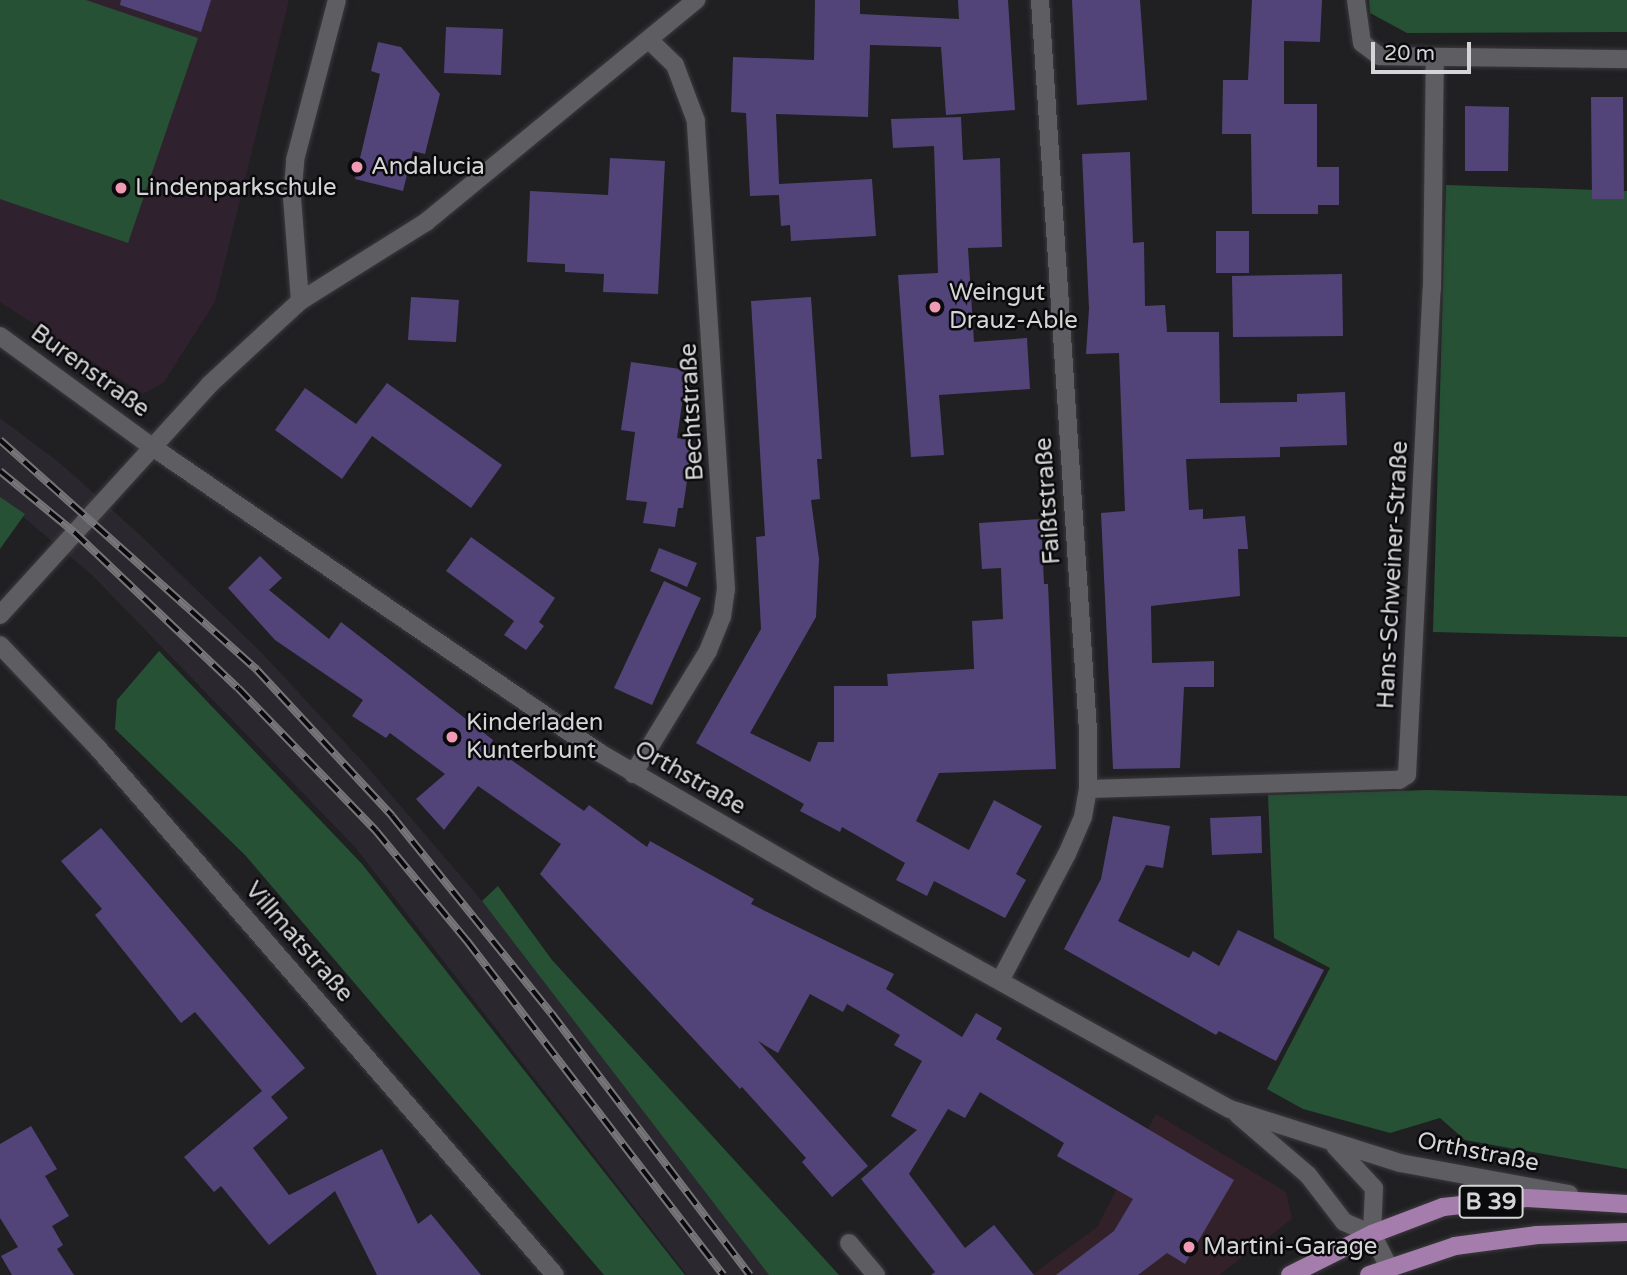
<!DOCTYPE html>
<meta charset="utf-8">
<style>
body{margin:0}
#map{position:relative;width:1627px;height:1275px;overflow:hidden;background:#201f22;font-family:"Varela Round",sans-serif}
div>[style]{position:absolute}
.commercial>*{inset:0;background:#322129}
.built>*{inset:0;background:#2a272f}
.education>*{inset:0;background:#2f222e}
.green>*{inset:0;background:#265135}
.building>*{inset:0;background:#524478}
.roads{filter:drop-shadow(0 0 2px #3b3a3d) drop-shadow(0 0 2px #3b3a3d)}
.minor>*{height:18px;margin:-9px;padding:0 9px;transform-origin:9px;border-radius:9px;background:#5e5d61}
.tertiary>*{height:18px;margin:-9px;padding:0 9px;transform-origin:9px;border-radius:9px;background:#5e5d61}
.primary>*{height:18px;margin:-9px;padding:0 9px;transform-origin:9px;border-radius:9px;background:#a57dac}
.rail>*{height:8px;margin-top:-4px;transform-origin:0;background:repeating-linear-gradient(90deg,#0a090b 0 16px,#767578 0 32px);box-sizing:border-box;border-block:2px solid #767578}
.dots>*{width:19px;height:19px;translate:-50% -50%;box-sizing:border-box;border:4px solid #0a090b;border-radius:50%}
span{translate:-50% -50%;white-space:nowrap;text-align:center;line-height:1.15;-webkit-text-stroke:5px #0a090b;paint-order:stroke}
.shield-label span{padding:2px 5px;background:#0a090b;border:2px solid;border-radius:5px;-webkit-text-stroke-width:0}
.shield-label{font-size:23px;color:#d5d5d7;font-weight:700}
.poi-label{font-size:24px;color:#d5d5d7}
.left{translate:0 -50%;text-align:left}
.street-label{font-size:24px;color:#d5d5d7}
.scale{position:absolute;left:1371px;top:42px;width:100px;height:32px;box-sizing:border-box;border:4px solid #d5d5d7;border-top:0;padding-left:9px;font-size:21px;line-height:24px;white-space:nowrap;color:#d5d5d7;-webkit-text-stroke:5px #0a090b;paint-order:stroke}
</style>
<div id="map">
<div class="commercial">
<div style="clip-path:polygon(1156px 1114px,1286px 1192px,1292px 1219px,1219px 1275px,1032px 1275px,1097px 1227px)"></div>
</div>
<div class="built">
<div style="clip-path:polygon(0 418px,61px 464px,140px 535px,261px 652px,362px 761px,482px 901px,773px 1275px,687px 1275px,355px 847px,93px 576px,0 497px)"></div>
</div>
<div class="education">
<div style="clip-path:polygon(0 0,289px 0,215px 302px,164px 382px,143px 394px,0 302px)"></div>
</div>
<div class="green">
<div style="clip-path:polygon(0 0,86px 0,198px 38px,128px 243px,0 199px)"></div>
<div style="clip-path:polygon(1369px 0,1627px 0,1627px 32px,1407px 33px,1370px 13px)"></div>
<div style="clip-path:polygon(1446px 185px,1627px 191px,1627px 637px,1433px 632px)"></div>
<div style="clip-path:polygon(0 497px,25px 514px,0 549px)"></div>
<div style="clip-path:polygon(159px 651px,362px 864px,685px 1275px,604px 1275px,245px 855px,115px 729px,117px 700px)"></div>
<div style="clip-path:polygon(1429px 790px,1627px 796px,1627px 1169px,1465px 1140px,1440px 1118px,1390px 1133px,1303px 1109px,1267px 1089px,1330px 968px,1274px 938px,1268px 795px)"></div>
<div style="clip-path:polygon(498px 886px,552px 960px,839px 1275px,769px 1275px,482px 901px)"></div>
</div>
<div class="building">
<div style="clip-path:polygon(121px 0,211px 0,201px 32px,120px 5px)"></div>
<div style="clip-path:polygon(815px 0,860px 0,860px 14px,959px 19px,958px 0,1008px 0,1015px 110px,946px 115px,941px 47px,870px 45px,868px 117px,776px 114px,779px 184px,872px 179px,876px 236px,791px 241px,790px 225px,781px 226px,779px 195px,750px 196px,746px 113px,731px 112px,733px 57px,814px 60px)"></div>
<div style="clip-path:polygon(1072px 0,1140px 0,1147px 100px,1077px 105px)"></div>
<div style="clip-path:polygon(1252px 0,1322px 0,1320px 42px,1284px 41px,1284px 104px,1317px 104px,1317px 167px,1339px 167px,1339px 205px,1318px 205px,1318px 214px,1252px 214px,1251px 134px,1222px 134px,1223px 80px,1248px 80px)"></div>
<div style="clip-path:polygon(446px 27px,503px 29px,501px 75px,444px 73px)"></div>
<div style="clip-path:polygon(378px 42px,401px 47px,440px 94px,425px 154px,413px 151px,403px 191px,355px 179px,380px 74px,371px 71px)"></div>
<div style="clip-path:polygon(1591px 97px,1623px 97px,1624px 199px,1592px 199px)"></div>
<div style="clip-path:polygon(1465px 106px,1509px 107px,1508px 171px,1465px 171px)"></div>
<div style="clip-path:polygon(961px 117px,963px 160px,1000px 158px,1002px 247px,968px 248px,974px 342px,1027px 338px,1030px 389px,939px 395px,944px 455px,911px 457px,898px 275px,938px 273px,934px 146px,893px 148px,891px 119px)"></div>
<div style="clip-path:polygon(1130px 152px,1133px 243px,1144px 242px,1145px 306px,1165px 305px,1167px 332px,1219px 332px,1220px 403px,1297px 402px,1297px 394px,1345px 392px,1347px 445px,1280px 447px,1280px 457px,1186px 459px,1189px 510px,1203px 509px,1203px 519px,1245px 516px,1248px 549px,1238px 549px,1240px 596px,1151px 606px,1152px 663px,1214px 661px,1214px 687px,1184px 687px,1180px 768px,1113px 769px,1101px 513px,1125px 511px,1119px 353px,1086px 354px,1089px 309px,1082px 154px)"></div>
<div style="clip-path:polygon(610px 158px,665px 161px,658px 294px,603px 292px,604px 274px,565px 272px,565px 264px,527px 262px,530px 191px,608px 195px)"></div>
<div style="clip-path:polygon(1216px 231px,1249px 231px,1249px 273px,1216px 273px)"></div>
<div style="clip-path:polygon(1342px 274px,1343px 336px,1233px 337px,1232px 276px)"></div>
<div style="clip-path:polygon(411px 297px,459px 300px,456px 342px,408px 340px)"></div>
<div style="clip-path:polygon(811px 297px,822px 459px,817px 459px,820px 499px,811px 500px,819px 559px,816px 617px,750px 733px,810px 762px,818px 742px,834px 742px,834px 686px,888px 686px,887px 674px,974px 669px,972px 621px,1003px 619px,1001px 568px,982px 569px,979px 523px,1041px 519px,1044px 584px,1048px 584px,1056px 769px,939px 773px,916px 821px,969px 850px,994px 800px,1042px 826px,1016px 874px,1026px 880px,1005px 918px,934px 881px,927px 896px,896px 880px,905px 863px,842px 827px,840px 832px,800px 811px,804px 804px,696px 743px,761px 629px,756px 537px,765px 536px,751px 301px)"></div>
<div style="clip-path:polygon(631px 362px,687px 370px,677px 438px,693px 440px,683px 508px,678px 508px,675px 527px,643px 523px,647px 502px,626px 500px,635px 432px,621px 430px)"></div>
<div style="clip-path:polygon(387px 383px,502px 465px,471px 508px,372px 436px,342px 479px,275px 430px,305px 388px,356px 424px)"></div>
<div style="clip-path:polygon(471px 537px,555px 598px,539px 622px,544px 626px,526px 650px,504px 635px,514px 621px,446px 571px)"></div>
<div style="clip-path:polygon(659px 548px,697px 563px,687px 587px,650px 571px)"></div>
<div style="clip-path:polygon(260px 556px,282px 578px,269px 590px,329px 639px,341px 622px,493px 740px,490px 745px,584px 811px,589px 805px,647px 847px,650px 841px,754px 899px,751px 904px,894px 974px,886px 989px,962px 1037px,976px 1013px,1002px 1028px,996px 1039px,1234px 1180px,1185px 1264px,1167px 1253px,1138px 1275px,1056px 1275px,1114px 1231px,1133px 1199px,1057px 1156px,1064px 1143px,980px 1092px,965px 1118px,948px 1109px,909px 1174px,965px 1248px,994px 1225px,1034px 1275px,931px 1275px,935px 1272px,861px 1179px,917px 1130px,891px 1116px,922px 1061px,894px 1045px,900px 1035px,847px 1004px,843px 1012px,810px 994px,778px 1053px,758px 1041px,868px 1166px,832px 1197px,802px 1162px,806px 1158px,742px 1087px,740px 1089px,540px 874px,561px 844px,478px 786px,444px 830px,416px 799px,445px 774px,390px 733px,386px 738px,352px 716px,363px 700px,275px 640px,228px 588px)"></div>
<div style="clip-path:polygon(664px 581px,701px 598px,652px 705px,614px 688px)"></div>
<div style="clip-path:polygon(1113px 816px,1170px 826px,1163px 868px,1146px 865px,1118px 921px,1189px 958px,1193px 951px,1219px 966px,1238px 930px,1324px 970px,1276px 1061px,1219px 1031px,1216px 1035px,1064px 949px,1101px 879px)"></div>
<div style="clip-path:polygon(1261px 816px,1262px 853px,1212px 855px,1210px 818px)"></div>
<div style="clip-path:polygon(101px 828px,305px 1068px,271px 1097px,288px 1118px,253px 1148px,289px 1195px,382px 1149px,418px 1224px,431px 1214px,481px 1275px,377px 1275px,335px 1191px,269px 1245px,221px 1186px,214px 1192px,184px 1157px,262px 1091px,195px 1012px,181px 1023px,95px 915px,102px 909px,61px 861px)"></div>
<div style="clip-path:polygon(31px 1126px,57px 1169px,45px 1176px,69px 1216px,52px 1226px,63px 1245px,57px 1249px,74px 1275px,12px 1275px,1px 1256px,18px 1247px,0 1218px,0 1144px)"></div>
</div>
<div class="roads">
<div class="minor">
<div style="left:1356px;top:0;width:43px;rotate:82.1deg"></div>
<div style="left:1362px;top:43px;width:21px;rotate:37deg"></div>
<div style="left:1379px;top:56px;width:248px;rotate:0.7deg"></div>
<div style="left:300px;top:301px;width:103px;rotate:-94.4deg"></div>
<div style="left:292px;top:198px;width:38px;rotate:-85deg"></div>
<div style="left:295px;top:160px;width:165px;rotate:-75.3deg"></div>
<div style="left:0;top:615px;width:311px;rotate:-47.7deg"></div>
<div style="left:209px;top:385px;width:124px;rotate:-42.7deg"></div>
<div style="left:300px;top:301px;width:149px;rotate:-32.1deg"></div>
<div style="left:426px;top:222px;width:350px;rotate:-39.4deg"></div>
<div style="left:0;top:645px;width:139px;rotate:46.5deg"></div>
<div style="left:96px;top:746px;width:700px;rotate:49.05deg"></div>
<div style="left:633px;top:774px;width:144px;rotate:-58.6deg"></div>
<div style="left:708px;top:651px;width:37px;rotate:-68deg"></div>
<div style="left:722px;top:617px;width:28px;rotate:-82deg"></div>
<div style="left:726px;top:589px;width:469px;rotate:-93.7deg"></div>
<div style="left:696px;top:121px;width:60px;rotate:-110.6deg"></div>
<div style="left:675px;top:65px;width:36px;rotate:-136deg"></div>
<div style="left:1088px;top:789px;width:311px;rotate:-1.7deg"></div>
<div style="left:1399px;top:780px;width:9px;rotate:-32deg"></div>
<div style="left:1407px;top:775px;width:487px;rotate:-87.1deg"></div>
<div style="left:1432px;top:289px;width:232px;rotate:-89.3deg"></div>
<div style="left:1001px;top:979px;width:141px;rotate:-62.2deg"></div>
<div style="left:1067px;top:854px;width:40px;rotate:-66.6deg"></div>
<div style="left:1083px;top:817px;width:28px;rotate:-80deg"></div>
<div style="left:1088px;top:789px;width:58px;rotate:-90deg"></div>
<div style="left:1088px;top:731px;width:733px;rotate:-93.76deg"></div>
<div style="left:849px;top:1243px;width:42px;rotate:49.8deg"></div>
</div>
<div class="tertiary">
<div style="left:0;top:336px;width:187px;rotate:36.1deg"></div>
<div style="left:151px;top:446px;width:544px;rotate:34.36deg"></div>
<div style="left:600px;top:753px;width:252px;rotate:30.2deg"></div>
<div style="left:818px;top:880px;width:471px;rotate:29.1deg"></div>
<div style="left:1230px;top:1109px;width:178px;rotate:17.6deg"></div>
<div style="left:1400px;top:1163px;width:172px;rotate:10.4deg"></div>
<div style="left:1238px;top:1115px;width:92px;rotate:40.6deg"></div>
<div style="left:1308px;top:1175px;width:59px;rotate:52.5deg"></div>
<div style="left:1344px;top:1222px;width:30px;rotate:23deg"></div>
<div style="left:1335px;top:1146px;width:57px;rotate:47.1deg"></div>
<div style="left:1374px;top:1188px;width:46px;rotate:92.5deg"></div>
<div style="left:1372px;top:1234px;width:36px;rotate:63deg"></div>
</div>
<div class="primary">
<div style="left:1290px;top:1275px;width:92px;rotate:-26.6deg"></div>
<div style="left:1372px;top:1234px;width:76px;rotate:-20.8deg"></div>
<div style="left:1443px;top:1207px;width:84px;rotate:-6.1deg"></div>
<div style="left:1527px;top:1198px;width:100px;rotate:3.4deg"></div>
<div style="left:1369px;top:1275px;width:91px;rotate:-18.6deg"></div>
<div style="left:1455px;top:1246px;width:83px;rotate:-7.6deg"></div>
<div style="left:1537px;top:1235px;width:90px;rotate:-1.9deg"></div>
</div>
</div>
<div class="rail">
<div style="left:0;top:440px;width:345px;rotate:41.8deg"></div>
<div style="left:257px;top:670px;width:199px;rotate:47.2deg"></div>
<div style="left:392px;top:816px;width:253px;rotate:51.1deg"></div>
<div style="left:551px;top:1013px;width:329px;rotate:52.8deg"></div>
<div style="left:0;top:471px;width:96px;rotate:39.5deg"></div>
<div style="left:74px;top:532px;width:226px;rotate:43.6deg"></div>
<div style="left:238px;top:688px;width:199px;rotate:46deg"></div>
<div style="left:376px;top:831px;width:143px;rotate:50.4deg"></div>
<div style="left:467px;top:941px;width:421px;rotate:52.5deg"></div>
</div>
<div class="dots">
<div style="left:357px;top:167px;background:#f19ab4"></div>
<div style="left:121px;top:188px;background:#f19ab4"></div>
<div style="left:935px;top:307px;background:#f19ab4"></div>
<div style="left:452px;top:737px;background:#f19ab4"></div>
<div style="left:1189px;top:1247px;background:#f19ab4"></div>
</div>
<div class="shield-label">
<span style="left:1491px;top:1202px">B 39</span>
</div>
<div class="poi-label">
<span class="left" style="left:371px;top:167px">Andalucia</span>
<span class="left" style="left:135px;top:188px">Lindenparkschule</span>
<span class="left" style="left:949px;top:307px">Weingut<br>Drauz-Able</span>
<span class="left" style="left:466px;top:737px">Kinderladen<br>Kunterbunt</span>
<span class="left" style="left:1203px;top:1247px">Martini-Garage</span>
</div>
<div class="street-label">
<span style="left:90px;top:371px;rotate:36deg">Burenstraße</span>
<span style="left:692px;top:412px;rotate:-93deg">Bechtstraße</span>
<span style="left:1048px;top:501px;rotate:-94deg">Faißtstraße</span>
<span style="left:1393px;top:575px;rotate:-87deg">Hans-Schweiner-Straße</span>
<span style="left:690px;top:778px;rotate:30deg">Orthstraße</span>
<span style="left:299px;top:942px;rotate:49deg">Villmatstraße</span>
<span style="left:1478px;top:1152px;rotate:11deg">Orthstraße</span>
</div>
<div class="scale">20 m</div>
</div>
